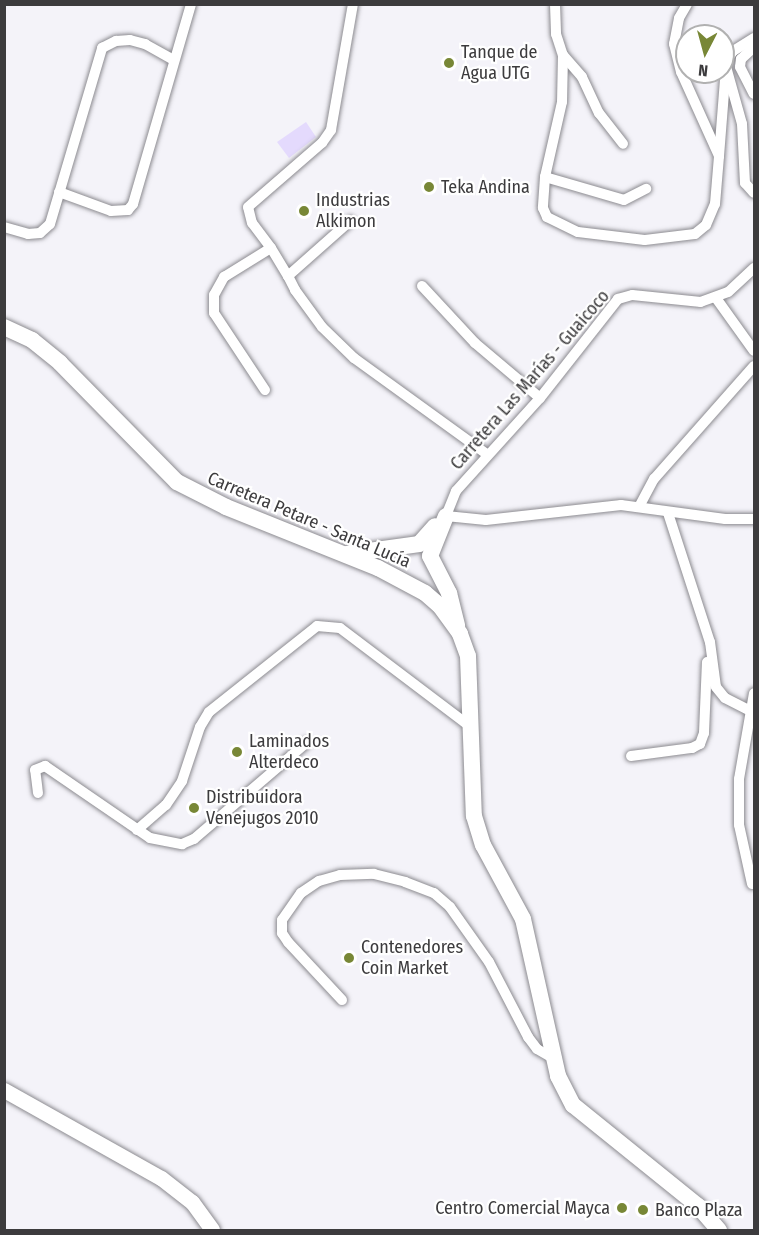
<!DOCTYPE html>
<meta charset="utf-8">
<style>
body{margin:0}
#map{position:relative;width:759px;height:1235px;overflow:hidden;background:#f4f3f9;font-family:"Fira Sans Condensed",sans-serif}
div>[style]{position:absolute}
.green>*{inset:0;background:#e4dafd}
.roads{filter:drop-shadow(0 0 2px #8c8b90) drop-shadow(0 0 2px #8c8b90)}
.minor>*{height:10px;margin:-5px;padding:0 5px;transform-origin:5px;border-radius:5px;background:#fff}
.secondary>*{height:15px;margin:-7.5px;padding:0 7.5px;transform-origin:7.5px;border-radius:7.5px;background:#fff}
.primary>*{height:16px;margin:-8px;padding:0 8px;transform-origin:8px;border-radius:8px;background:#fff}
.dots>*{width:16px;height:16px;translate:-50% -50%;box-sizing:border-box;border:3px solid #fff;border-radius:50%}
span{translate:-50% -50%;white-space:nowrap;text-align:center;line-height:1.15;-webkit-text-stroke:4.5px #fff;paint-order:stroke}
.poi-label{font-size:18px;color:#3c3b3d}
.left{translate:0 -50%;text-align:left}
.right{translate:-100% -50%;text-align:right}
.street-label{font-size:18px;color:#3c3b3d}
.frame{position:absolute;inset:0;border:6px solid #3c3b3d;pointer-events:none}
.north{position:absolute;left:675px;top:24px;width:60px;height:60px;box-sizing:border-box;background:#fff;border:2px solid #b1b1b1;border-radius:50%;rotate:186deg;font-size:16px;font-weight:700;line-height:24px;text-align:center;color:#3c3b3d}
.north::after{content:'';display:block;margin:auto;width:21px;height:27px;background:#788736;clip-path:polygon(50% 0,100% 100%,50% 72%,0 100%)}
</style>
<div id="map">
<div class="green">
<div style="clip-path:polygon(306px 122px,316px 137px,289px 158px,277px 142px)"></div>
</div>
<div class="roads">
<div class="minor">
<div style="left:555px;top:4px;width:30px;rotate:88deg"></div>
<div style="left:556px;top:34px;width:22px;rotate:72deg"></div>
<div style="left:563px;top:55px;width:47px;rotate:91.2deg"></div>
<div style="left:562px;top:102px;width:77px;rotate:102.8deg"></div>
<div style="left:545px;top:177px;width:31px;rotate:94deg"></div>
<div style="left:543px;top:208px;width:10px;rotate:66deg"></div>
<div style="left:547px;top:217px;width:34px;rotate:26deg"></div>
<div style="left:578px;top:232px;width:67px;rotate:6.8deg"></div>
<div style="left:645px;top:240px;width:50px;rotate:-6.8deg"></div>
<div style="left:695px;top:234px;width:14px;rotate:-39deg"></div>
<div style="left:706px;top:225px;width:23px;rotate:-67deg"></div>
<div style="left:715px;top:204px;width:48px;rotate:-85.2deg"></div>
<div style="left:719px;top:156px;width:92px;rotate:-114.3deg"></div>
<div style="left:681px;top:72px;width:29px;rotate:-104deg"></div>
<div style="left:674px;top:44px;width:26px;rotate:-79deg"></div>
<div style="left:679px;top:18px;width:16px;rotate:-60deg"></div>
<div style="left:754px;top:38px;width:25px;rotate:148deg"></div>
<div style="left:733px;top:51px;width:14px;rotate:124deg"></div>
<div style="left:725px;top:63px;width:63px;rotate:74.4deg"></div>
<div style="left:742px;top:124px;width:59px;rotate:87.1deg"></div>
<div style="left:745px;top:183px;width:13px;rotate:48deg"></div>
<div style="left:754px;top:47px;width:18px;rotate:137deg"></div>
<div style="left:741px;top:59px;width:8px;rotate:97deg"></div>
<div style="left:740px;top:67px;width:30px;rotate:63deg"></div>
<div style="left:563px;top:55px;width:29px;rotate:49deg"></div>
<div style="left:582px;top:77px;width:40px;rotate:65deg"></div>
<div style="left:599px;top:113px;width:39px;rotate:52deg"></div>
<div style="left:719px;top:156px;width:77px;rotate:-85.5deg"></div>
<div style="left:545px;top:177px;width:82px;rotate:16.2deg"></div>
<div style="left:624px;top:200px;width:25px;rotate:-27deg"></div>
<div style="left:59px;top:192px;width:55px;rotate:20.1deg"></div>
<div style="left:111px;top:211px;width:17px;rotate:-3deg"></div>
<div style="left:128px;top:210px;width:8px;rotate:-50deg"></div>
<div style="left:133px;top:204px;width:208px;rotate:-73.8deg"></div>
<div style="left:350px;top:221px;width:83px;rotate:138.4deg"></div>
<div style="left:288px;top:276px;width:16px;rotate:63deg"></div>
<div style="left:295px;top:290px;width:46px;rotate:53.9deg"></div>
<div style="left:322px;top:327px;width:45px;rotate:44.1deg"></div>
<div style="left:354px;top:358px;width:165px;rotate:35.9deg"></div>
<div style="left:4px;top:227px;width:25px;rotate:16deg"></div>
<div style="left:28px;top:234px;width:12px;rotate:-5deg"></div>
<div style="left:40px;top:233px;width:13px;rotate:-42deg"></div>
<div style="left:50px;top:224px;width:184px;rotate:-73.5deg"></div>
<div style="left:102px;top:48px;width:16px;rotate:-27deg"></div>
<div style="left:116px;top:41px;width:14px;rotate:-4deg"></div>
<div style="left:130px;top:40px;width:16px;rotate:15deg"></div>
<div style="left:145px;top:44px;width:31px;rotate:29deg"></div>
<div style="left:271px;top:248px;width:31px;rotate:-127deg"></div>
<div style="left:252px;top:223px;width:16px;rotate:-104deg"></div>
<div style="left:248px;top:207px;width:98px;rotate:-40.9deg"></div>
<div style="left:322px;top:143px;width:16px;rotate:-55deg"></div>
<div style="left:331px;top:130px;width:128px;rotate:-80.1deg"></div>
<div style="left:754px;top:268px;width:35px;rotate:137deg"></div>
<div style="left:728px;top:292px;width:29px;rotate:160deg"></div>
<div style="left:701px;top:302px;width:69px;rotate:-174.2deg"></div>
<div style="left:632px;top:295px;width:15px;rotate:164deg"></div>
<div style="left:618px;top:299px;width:126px;rotate:128.2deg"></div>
<div style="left:540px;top:398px;width:125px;rotate:132.1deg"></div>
<div style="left:456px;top:491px;width:27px;rotate:112deg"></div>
<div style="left:446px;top:516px;width:40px;rotate:5.7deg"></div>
<div style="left:486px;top:520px;width:136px;rotate:-6.3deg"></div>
<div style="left:621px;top:505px;width:105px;rotate:7.7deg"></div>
<div style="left:725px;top:519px;width:29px"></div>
<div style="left:422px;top:286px;width:78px;rotate:47.1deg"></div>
<div style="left:475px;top:343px;width:85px;rotate:40.2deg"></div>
<div style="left:716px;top:298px;width:65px;rotate:54.4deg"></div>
<div style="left:265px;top:390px;width:92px;rotate:-123.5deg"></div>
<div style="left:214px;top:313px;width:18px;rotate:-90deg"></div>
<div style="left:214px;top:295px;width:21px;rotate:-61deg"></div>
<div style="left:224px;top:277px;width:55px;rotate:-31.7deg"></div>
<div style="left:271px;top:248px;width:33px;rotate:59deg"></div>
<div style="left:640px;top:505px;width:30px;rotate:-62deg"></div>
<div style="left:654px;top:479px;width:151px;rotate:-48.5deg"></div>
<div style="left:668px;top:513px;width:136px;rotate:72deg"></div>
<div style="left:710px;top:642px;width:45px;rotate:82.4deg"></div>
<div style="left:716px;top:687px;width:14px;rotate:51deg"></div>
<div style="left:725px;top:698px;width:27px;rotate:27deg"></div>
<div style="left:631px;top:756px;width:62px;rotate:-7.5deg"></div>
<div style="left:692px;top:748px;width:9px;rotate:-27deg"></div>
<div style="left:700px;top:744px;width:12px;rotate:-70deg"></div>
<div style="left:704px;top:733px;width:71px;rotate:-87.6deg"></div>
<div style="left:38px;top:793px;width:23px;rotate:-97deg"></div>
<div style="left:35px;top:770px;width:11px;rotate:-22deg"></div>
<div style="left:45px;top:766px;width:127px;rotate:34.4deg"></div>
<div style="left:150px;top:838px;width:33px;rotate:11deg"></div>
<div style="left:182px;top:844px;width:13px;rotate:-23deg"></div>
<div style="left:194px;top:839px;width:148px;rotate:-40.6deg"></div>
<div style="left:137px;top:830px;width:38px;rotate:-41deg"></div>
<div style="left:166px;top:805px;width:29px;rotate:-56deg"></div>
<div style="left:182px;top:781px;width:57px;rotate:-71.6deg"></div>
<div style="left:200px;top:727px;width:17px;rotate:-59deg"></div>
<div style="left:209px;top:712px;width:138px;rotate:-38.5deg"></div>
<div style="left:317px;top:626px;width:23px;rotate:5deg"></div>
<div style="left:340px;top:628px;width:164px;rotate:37.1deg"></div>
<div style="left:752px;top:884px;width:60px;rotate:-102.4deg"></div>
<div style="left:739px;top:825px;width:46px;rotate:-90deg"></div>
<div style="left:739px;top:779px;width:87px;rotate:-80.1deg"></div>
<div style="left:342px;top:1000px;width:79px;rotate:-133deg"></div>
<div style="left:288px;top:942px;width:11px;rotate:-124deg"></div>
<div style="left:282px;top:933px;width:13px;rotate:-90deg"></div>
<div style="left:282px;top:920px;width:33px;rotate:-55deg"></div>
<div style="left:301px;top:893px;width:22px;rotate:-34deg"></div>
<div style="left:319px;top:881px;width:22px;rotate:-16deg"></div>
<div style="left:340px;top:875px;width:34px;rotate:-2deg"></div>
<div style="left:374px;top:874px;width:32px;rotate:14deg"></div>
<div style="left:405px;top:882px;width:31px;rotate:21deg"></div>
<div style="left:434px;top:893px;width:21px;rotate:41deg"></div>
<div style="left:450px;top:907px;width:67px;rotate:54.7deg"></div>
<div style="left:489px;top:962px;width:85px;rotate:62.5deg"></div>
<div style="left:528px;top:1037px;width:15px;rotate:53deg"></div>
<div style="left:537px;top:1049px;width:20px;rotate:30deg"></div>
</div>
<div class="secondary">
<div style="left:4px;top:1090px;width:180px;rotate:29.3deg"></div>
<div style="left:161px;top:1178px;width:39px;rotate:38deg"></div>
<div style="left:192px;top:1202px;width:34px;rotate:54deg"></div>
</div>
<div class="primary">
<div style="left:4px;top:327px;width:31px;rotate:25deg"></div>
<div style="left:32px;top:340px;width:36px;rotate:39deg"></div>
<div style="left:60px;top:363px;width:167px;rotate:45.5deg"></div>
<div style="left:177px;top:482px;width:55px;rotate:27deg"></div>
<div style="left:226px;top:507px;width:164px;rotate:21.9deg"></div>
<div style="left:378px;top:568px;width:53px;rotate:28deg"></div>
<div style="left:425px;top:593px;width:20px;rotate:41deg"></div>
<div style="left:440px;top:606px;width:34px;rotate:54deg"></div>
<div style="left:460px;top:634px;width:23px;rotate:70deg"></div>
<div style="left:468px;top:656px;width:160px;rotate:87.9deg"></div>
<div style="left:474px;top:816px;width:30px;rotate:73deg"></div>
<div style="left:483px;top:845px;width:84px;rotate:61.6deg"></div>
<div style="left:523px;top:919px;width:161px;rotate:77.4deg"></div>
<div style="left:558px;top:1076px;width:33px;rotate:63deg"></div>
<div style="left:573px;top:1105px;width:161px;rotate:38.9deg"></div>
<div style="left:698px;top:1206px;width:32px;rotate:49deg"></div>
<div style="left:446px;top:516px;width:43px;rotate:111.8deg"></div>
<div style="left:430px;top:556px;width:42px;rotate:62.8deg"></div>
<div style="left:449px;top:593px;width:34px;rotate:76deg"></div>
<div style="left:347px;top:554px;width:73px;rotate:-7.9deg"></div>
<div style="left:419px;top:544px;width:24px;rotate:-48deg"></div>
</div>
</div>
<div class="dots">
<div style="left:449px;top:63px;background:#788736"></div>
<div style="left:429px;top:187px;background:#788736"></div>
<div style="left:304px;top:211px;background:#788736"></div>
<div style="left:237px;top:752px;background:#788736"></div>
<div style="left:194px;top:808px;background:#788736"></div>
<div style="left:349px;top:958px;background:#788736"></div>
<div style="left:622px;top:1208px;background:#788736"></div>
<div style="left:643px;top:1210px;background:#788736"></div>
</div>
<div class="poi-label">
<span class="left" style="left:461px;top:63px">Tanque de<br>Agua UTG</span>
<span class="left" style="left:441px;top:187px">Teka Andina</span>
<span class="left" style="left:316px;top:211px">Industrias<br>Alkimon</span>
<span class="left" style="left:249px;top:752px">Laminados<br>Alterdeco</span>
<span class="left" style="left:206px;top:808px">Distribuidora<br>Venejugos 2010</span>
<span class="left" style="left:361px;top:958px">Contenedores<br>Coin Market</span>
<span class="right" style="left:610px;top:1208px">Centro Comercial Mayca</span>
<span class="left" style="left:655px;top:1210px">Banco Plaza</span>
</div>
<div class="street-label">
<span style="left:530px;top:380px;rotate:-49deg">Carretera Las Marías - Guaicoco</span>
<span style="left:309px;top:520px;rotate:23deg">Carretera Petare - Santa Lucía</span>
</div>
<div class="frame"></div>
<div class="north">N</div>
</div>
